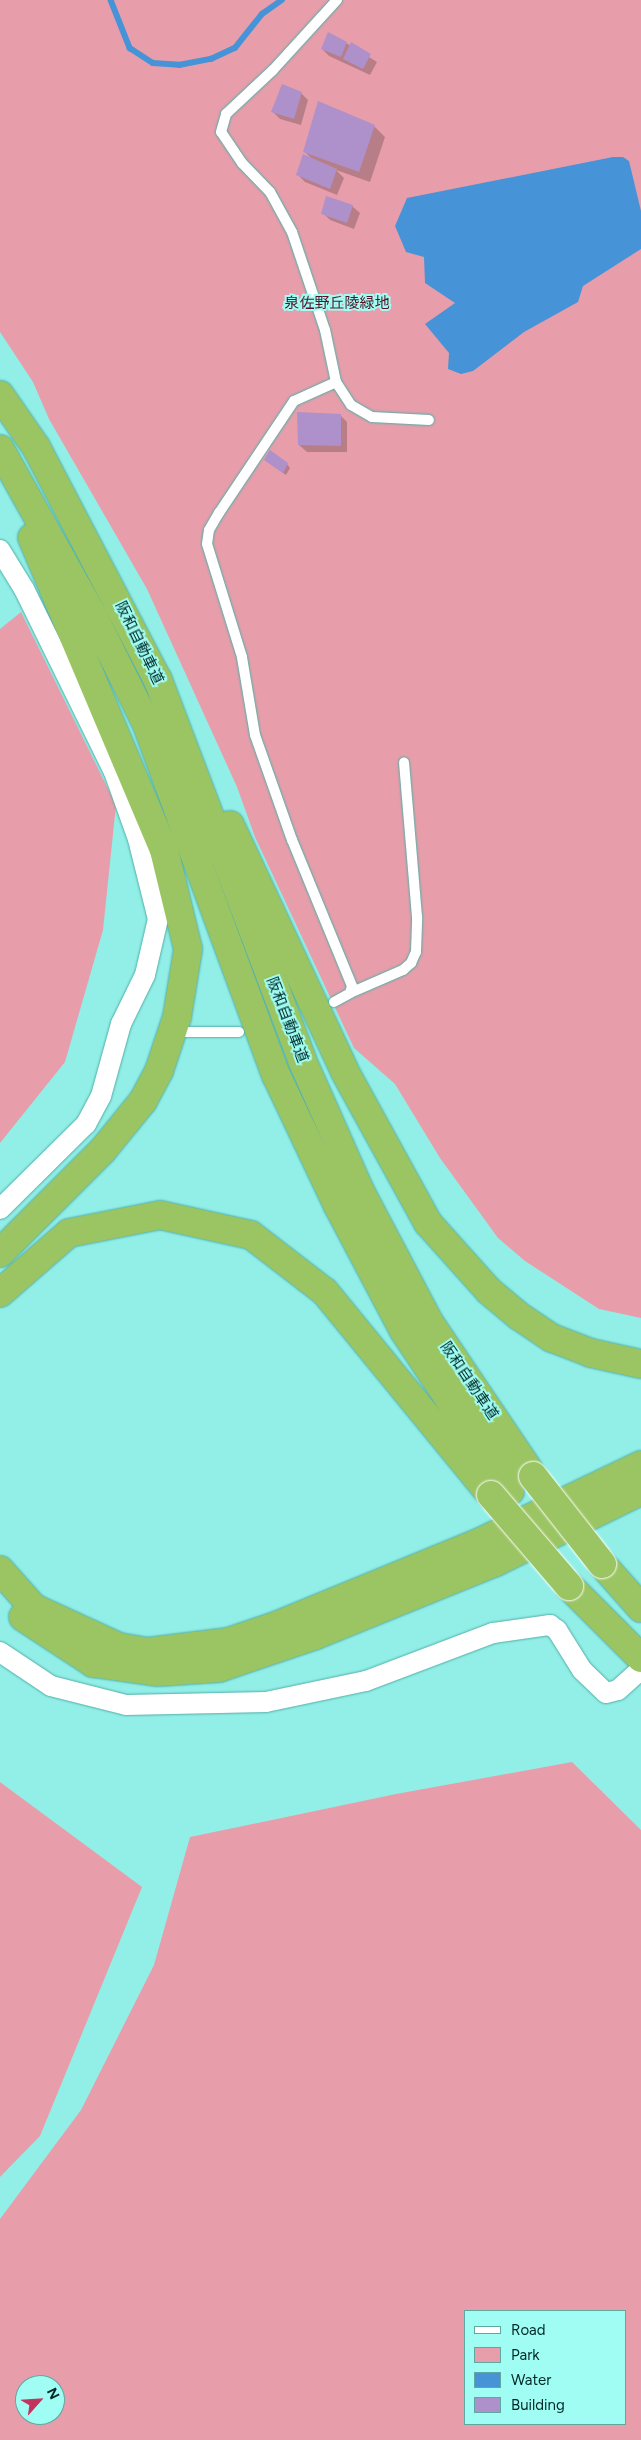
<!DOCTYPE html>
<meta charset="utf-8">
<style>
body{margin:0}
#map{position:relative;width:641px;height:2440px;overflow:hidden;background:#92efe7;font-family:Figtree,"Noto Sans JP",sans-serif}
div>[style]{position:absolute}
.green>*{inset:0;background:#e79eaa}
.water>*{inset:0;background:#4693d7}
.shadow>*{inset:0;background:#0003}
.stream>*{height:5.5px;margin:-2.75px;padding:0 2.75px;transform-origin:2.75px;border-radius:2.75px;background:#4693d7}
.building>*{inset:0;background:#ae90ca}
.roads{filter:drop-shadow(0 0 1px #51afa8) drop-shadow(0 0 1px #51afa8)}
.lane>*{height:10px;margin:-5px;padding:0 5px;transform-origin:5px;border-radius:5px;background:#fff}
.street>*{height:20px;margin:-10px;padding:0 10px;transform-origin:10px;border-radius:10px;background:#fff}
.highway>*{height:28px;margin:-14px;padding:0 14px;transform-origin:14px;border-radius:14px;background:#9bc563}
.bridges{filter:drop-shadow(0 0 1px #fff) drop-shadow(0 0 1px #fff)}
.highway-bridge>*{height:28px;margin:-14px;padding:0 14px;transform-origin:14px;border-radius:14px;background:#9bc563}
span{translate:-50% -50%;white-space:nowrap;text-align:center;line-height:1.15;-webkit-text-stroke:4px #9ffdf4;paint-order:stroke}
.park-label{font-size:15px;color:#541426}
.street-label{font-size:15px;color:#002926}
.legend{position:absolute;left:464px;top:2310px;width:162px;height:115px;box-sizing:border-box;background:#9ffdf4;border:1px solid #5fa8a2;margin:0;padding:6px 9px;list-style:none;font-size:15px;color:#002926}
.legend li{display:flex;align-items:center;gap:10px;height:25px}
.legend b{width:25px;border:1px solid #5fa8a2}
.north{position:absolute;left:15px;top:2375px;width:50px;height:50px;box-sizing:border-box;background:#9ffdf4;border:1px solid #5fa8a2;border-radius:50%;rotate:64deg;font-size:14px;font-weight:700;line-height:20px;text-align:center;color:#002926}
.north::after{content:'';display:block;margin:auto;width:18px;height:22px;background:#c2345d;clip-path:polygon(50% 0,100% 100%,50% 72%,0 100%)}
</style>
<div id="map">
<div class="green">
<div style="clip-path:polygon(0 0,641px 0,641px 1318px,599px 1309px,525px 1261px,498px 1238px,440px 1158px,395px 1084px,354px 1048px,255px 837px,237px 787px,147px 589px,49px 419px,33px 382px,0 332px)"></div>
<div style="clip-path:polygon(21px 612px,116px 805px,103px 930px,65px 1062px,0 1143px,0 629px)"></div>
<div style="clip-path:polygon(evenodd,572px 1762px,641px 1830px,641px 2440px,0 2440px,0 2219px,81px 2110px,154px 1965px,190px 1837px,396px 1794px,572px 1762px,465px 2311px,625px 2311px,625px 2424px,465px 2424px,465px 2311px,572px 1762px,25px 2385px,55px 2385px,55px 2415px,25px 2415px,25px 2385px)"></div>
<div style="clip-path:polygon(0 1782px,142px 1887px,40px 2136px,0 2177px)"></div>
</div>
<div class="water">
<div style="clip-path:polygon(613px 157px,623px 157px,629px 161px,641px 211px,641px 249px,583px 286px,578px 302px,524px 332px,473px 371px,461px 374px,448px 369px,449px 353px,425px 324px,455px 303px,425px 283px,424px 257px,406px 252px,395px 226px,407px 198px)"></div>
</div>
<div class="shadow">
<div style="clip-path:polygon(346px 43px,377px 62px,370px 75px,329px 56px,322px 49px)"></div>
<div style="clip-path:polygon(301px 93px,308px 100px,301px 125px,280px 119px,273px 112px)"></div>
<div style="clip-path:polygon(374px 126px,385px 137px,370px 182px,336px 170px,344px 178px,337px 195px,305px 182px,298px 175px,312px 159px,305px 152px)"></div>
<div style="clip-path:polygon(352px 206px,360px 213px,354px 229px,330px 220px,323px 213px)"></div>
<div style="clip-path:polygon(340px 415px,347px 422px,347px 452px,307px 452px,299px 445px)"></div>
<div style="clip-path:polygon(269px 463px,287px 464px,290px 468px,286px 475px)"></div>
</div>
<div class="stream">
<div style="left:111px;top:0;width:52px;rotate:68.4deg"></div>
<div style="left:130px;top:48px;width:27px;rotate:33deg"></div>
<div style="left:153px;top:63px;width:26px;rotate:4deg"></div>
<div style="left:179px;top:65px;width:33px;rotate:-11deg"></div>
<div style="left:211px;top:59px;width:26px;rotate:-25deg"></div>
<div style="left:235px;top:48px;width:43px;rotate:-51.5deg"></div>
<div style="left:262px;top:14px;width:24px;rotate:-35deg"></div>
</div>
<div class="building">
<div style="clip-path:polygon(328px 32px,347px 42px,341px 57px,321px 49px)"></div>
<div style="clip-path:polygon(351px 42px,371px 54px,363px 69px,343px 59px)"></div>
<div style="clip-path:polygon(282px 84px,302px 92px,294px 119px,271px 112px)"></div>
<div style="clip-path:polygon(318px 101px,375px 125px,359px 172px,303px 152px)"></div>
<div style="clip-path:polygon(303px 154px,337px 169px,330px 189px,296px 175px)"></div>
<div style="clip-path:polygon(326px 196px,353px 205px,347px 223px,321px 214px)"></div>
<div style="clip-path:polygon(297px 412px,341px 414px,341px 446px,298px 445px)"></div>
<div style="clip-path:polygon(270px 450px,288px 463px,283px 473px,264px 460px)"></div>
</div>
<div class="roads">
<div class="lane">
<div style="left:336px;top:382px;width:27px;rotate:57deg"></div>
<div style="left:351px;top:405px;width:24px;rotate:30deg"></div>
<div style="left:372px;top:417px;width:57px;rotate:3deg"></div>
<div style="left:350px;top:993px;width:58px;rotate:-23.5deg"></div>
<div style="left:403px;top:970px;width:11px;rotate:-41deg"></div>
<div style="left:411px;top:963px;width:12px;rotate:-66deg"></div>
<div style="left:416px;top:952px;width:35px;rotate:-88deg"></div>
<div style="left:417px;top:917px;width:155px;rotate:-94.8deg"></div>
<div style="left:334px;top:1002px;width:18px;rotate:-29deg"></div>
<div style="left:350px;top:993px;width:7px;rotate:-74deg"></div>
<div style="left:352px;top:986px;width:158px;rotate:-112.3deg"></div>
<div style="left:292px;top:840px;width:111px;rotate:-109.4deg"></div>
<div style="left:255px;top:735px;width:79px;rotate:-99.5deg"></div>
<div style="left:242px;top:657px;width:118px;rotate:-107.2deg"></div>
<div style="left:207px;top:544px;width:14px;rotate:-82deg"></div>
<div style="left:209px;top:530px;width:20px;rotate:-60deg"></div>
<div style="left:219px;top:513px;width:135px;rotate:-56.2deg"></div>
<div style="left:294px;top:401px;width:46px;rotate:-24.3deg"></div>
<div style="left:336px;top:382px;width:53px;rotate:-101.9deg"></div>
<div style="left:325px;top:330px;width:103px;rotate:-108.6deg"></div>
<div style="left:292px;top:232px;width:46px;rotate:-118.8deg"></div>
<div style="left:270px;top:192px;width:40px;rotate:-134deg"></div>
<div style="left:242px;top:163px;width:37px;rotate:-124deg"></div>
<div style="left:221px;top:132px;width:19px;rotate:-74deg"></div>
<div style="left:226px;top:114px;width:64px;rotate:-43.1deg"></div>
<div style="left:273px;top:70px;width:95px;rotate:-47.6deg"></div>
<div style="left:182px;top:1032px;width:57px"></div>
</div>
<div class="street">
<div style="left:0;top:550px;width:46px;rotate:58.4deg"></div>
<div style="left:24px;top:589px;width:204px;rotate:63.8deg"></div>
<div style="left:114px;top:772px;width:71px;rotate:70.3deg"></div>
<div style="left:138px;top:839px;width:82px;rotate:76deg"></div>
<div style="left:158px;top:919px;width:57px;rotate:103.1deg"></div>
<div style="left:145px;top:975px;width:55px;rotate:116.1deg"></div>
<div style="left:121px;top:1024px;width:75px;rotate:105.5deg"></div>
<div style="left:101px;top:1096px;width:32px;rotate:118deg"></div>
<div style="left:86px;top:1124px;width:121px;rotate:135.3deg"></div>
<div style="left:0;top:1652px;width:61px;rotate:33.7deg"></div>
<div style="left:51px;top:1686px;width:77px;rotate:14.2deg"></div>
<div style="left:126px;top:1705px;width:140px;rotate:-1.2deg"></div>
<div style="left:266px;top:1702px;width:102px;rotate:-11.9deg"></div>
<div style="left:366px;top:1681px;width:136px;rotate:-20.7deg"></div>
<div style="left:493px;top:1633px;width:58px;rotate:-8deg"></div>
<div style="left:550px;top:1625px;width:9px;rotate:36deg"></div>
<div style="left:557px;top:1630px;width:47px;rotate:58deg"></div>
<div style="left:582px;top:1670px;width:33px;rotate:44deg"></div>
<div style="left:606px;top:1693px;width:12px;rotate:-14deg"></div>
<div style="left:618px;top:1690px;width:31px;rotate:-42deg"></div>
</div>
<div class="highway">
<div style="left:0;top:395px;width:63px;rotate:55.3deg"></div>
<div style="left:36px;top:447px;width:263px;rotate:62.4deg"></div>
<div style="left:158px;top:680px;width:406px;rotate:69.2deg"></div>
<div style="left:302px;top:1060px;width:143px;rotate:66.1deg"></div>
<div style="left:360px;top:1191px;width:148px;rotate:62.2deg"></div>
<div style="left:429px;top:1322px;width:186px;rotate:56deg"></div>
<div style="left:0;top:449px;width:191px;rotate:60.9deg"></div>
<div style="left:93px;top:616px;width:122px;rotate:63.6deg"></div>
<div style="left:147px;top:725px;width:373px;rotate:69.8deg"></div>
<div style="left:276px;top:1075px;width:145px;rotate:64.7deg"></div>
<div style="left:338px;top:1206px;width:141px;rotate:62.2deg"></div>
<div style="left:404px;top:1331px;width:192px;rotate:56.5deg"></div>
<div style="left:230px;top:825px;width:272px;rotate:65deg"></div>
<div style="left:345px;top:1072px;width:172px;rotate:61.2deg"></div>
<div style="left:428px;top:1223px;width:91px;rotate:48.1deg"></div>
<div style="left:489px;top:1291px;width:39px;rotate:40deg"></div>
<div style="left:519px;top:1316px;width:40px;rotate:34deg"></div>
<div style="left:552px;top:1338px;width:42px;rotate:21deg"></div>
<div style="left:591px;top:1353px;width:51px;rotate:12.4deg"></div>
<div style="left:0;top:1253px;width:146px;rotate:-45deg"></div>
<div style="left:103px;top:1150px;width:63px;rotate:-50.8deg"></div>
<div style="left:143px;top:1101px;width:34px;rotate:-62deg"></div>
<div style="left:159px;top:1071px;width:57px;rotate:-71.6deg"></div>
<div style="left:177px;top:1017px;width:69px;rotate:-80.8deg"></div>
<div style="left:188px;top:949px;width:102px;rotate:-103.6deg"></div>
<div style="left:164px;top:850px;width:339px;rotate:-112.9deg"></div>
<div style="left:0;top:1293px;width:91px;rotate:-41deg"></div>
<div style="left:69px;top:1233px;width:93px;rotate:-11.2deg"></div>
<div style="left:160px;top:1215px;width:93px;rotate:12.4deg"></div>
<div style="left:251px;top:1235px;width:93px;rotate:37.6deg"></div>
<div style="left:325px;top:1292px;width:262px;rotate:50.7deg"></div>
<div style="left:602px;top:1564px;width:59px;rotate:48.4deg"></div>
<div style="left:0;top:1570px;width:51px;rotate:48.2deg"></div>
<div style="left:34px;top:1608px;width:94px;rotate:24.6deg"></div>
<div style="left:119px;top:1647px;width:28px;rotate:10deg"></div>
<div style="left:147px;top:1652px;width:82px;rotate:-7deg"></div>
<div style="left:228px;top:1642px;width:53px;rotate:-18.8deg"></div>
<div style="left:278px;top:1625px;width:218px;rotate:-22.3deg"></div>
<div style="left:480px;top:1542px;width:178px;rotate:-25.6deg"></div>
<div style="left:569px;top:1586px;width:102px;rotate:45deg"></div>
<div style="left:23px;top:1617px;width:84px;rotate:33.3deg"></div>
<div style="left:93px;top:1663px;width:66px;rotate:7.9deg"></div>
<div style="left:158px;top:1672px;width:61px;rotate:-3.8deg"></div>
<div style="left:219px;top:1668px;width:102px;rotate:-18.8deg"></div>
<div style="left:316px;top:1635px;width:194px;rotate:-22.1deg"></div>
<div style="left:496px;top:1562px;width:161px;rotate:-26.1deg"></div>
</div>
</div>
<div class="bridges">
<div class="highway-bridge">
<div style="left:533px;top:1476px;width:112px;rotate:51.9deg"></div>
<div style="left:491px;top:1495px;width:120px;rotate:49.4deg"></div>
</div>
</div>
<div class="park-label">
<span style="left:337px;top:304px">泉佐野丘陵緑地</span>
</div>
<div class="street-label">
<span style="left:139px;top:643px;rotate:64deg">阪和自動車道</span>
<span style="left:287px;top:1020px;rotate:69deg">阪和自動車道</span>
<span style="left:469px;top:1381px;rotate:56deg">阪和自動車道</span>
</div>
<ul class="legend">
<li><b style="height:6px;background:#fff"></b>Road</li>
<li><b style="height:14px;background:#e79eaa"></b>Park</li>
<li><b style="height:14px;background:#4693d7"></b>Water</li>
<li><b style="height:14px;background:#ae90ca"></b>Building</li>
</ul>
<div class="north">N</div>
</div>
